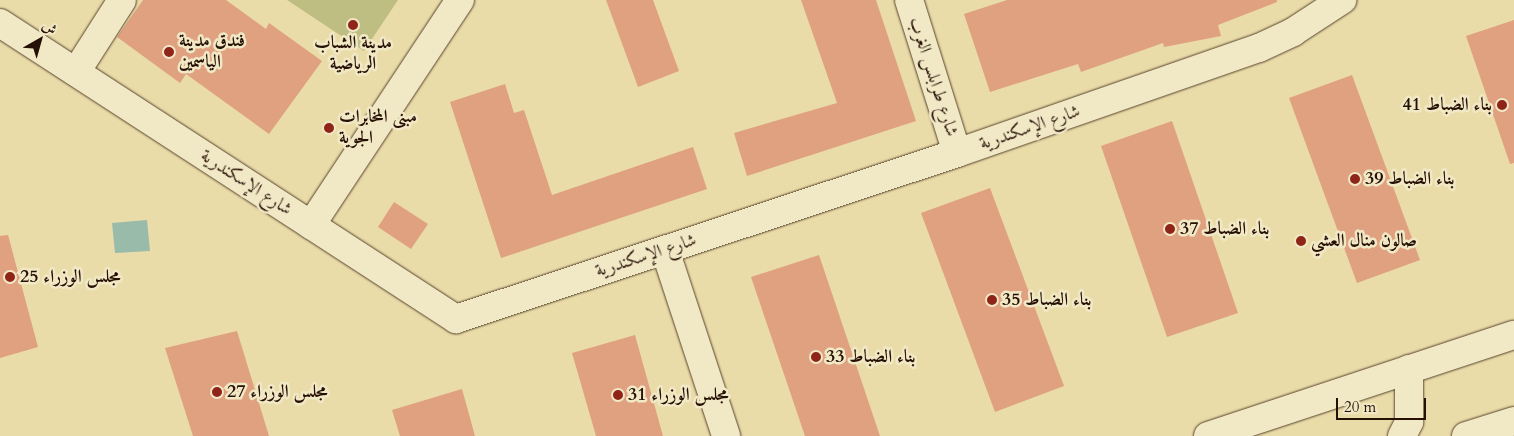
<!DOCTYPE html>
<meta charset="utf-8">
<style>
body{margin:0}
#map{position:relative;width:1514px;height:436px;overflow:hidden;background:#eadca8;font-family:Cardo,Amiri,serif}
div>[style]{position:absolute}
.green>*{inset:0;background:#bebe83}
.water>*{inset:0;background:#98bbaa}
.building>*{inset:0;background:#dfa17f}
.roads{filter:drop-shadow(0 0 1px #57432d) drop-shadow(0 0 1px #57432d)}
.minor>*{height:28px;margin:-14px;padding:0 14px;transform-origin:14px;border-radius:14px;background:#f1e8c6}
.dots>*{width:14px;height:14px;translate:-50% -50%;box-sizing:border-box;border:2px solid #f1e8c6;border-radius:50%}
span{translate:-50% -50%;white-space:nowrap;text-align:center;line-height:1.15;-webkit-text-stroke:5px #f1e8c6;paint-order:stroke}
.poi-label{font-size:18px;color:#261004;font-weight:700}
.left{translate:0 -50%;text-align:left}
.right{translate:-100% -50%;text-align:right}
.street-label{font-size:18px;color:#261004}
.north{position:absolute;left:15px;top:15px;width:50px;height:50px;-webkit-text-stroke:4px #f1e8c6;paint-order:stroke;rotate:38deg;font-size:14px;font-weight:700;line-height:20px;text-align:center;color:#261004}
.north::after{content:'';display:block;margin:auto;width:18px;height:22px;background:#261004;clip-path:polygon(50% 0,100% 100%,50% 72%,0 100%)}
.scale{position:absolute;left:1336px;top:398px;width:90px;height:22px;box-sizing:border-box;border:2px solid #261004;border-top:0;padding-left:6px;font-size:15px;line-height:18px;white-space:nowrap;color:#261004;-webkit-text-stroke:4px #f1e8c6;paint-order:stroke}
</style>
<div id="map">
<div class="green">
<div style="clip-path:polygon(287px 0,398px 0,364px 51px)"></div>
</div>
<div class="water">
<div style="clip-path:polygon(147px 220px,150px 251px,115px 253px,112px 223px)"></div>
</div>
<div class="building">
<div style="clip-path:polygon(143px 0,226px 0,266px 29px,269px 23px,322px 61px,269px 134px,186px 74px,180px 83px,117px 37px)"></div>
<div style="clip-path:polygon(606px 0,653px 0,679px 71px,638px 87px)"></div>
<div style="clip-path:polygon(801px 0,876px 0,916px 121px,747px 176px,734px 133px,837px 103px)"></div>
<div style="clip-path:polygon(1007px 0,1277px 0,1277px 2px,1218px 25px,1221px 36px,1164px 47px,1163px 43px,1081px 72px,1078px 64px,990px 92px,964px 14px)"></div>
<div style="clip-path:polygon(1514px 20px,1514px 163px,1510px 164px,1466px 36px)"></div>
<div style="clip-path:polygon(1352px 75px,1420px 260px,1357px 283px,1289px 98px)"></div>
<div style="clip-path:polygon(505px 84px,514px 113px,524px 110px,552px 195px,693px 147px,707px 189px,501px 258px,450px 102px)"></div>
<div style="clip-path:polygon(1172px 121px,1238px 313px,1167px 337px,1101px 146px)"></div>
<div style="clip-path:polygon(990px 188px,1064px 386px,995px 412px,921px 213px)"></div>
<div style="clip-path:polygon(394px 202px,428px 224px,411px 249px,378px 227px)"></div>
<div style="clip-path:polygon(8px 235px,38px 347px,0 358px,0 236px)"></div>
<div style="clip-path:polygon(819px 255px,880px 436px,805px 436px,751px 277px)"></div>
<div style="clip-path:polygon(237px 331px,269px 436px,193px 436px,165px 348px)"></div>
<div style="clip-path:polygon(635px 335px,663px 436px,596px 436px,572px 353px)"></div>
<div style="clip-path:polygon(462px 389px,475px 436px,400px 436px,392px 410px)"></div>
</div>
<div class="roads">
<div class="minor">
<div style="left:909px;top:0;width:160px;rotate:72.6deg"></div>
<div style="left:0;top:23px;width:544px;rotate:32.99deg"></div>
<div style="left:456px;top:319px;width:528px;rotate:-18.33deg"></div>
<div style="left:957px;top:153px;width:320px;rotate:-19.2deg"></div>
<div style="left:1259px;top:48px;width:38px;rotate:-25deg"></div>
<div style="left:1293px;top:32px;width:59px;rotate:-33.1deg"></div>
<div style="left:76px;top:72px;width:85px;rotate:-57.4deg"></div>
<div style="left:311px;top:225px;width:270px;rotate:-56.5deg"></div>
<div style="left:665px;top:250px;width:196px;rotate:71.8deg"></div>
<div style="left:1208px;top:436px;width:322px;rotate:-18.3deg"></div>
<div style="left:1402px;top:436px;width:16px;rotate:-63deg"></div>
<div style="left:1409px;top:422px;width:53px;rotate:-90deg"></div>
<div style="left:1466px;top:436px;width:50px;rotate:-17.4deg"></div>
</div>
</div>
<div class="dots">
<div style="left:353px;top:25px;background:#8f2418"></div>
<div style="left:169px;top:52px;background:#8f2418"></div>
<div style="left:1502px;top:105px;background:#8f2418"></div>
<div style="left:329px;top:128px;background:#8f2418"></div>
<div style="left:1355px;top:179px;background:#8f2418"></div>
<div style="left:1170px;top:229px;background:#8f2418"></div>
<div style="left:1301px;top:241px;background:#8f2418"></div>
<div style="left:10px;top:277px;background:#8f2418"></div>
<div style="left:992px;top:300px;background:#8f2418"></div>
<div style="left:816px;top:357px;background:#8f2418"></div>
<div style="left:217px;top:392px;background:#8f2418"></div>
<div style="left:618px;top:395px;background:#8f2418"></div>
</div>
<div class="poi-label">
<span class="left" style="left:179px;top:52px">فندق مدينة<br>الياسمين</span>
<span style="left:353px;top:54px">مدينة الشباب<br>الرياضية</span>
<span class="right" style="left:1492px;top:105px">بناء الضباط 41</span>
<span class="left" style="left:339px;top:128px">مبنى المخابرات<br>الجوية</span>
<span class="left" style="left:1365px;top:179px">بناء الضباط 39</span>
<span class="left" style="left:1180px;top:229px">بناء الضباط 37</span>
<span class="left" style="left:1311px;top:241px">صالون منال العشي</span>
<span class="left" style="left:20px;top:277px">مجلس الوزراء 25</span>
<span class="left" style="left:1002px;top:300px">بناء الضباط 35</span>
<span class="left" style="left:826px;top:357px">بناء الضباط 33</span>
<span class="left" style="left:227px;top:392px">مجلس الوزراء 27</span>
<span class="left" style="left:628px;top:395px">مجلس الوزراء 31</span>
</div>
<div class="street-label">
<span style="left:933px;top:77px;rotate:72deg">شارع طرابلس الغرب</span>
<span style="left:1030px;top:128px;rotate:-19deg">شارع الإسكندرية</span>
<span style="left:246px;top:183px;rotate:33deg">شارع الإسكندرية</span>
<span style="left:646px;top:256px;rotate:-18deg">شارع الإسكندرية</span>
</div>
<div class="north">ش</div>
<div class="scale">20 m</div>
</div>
